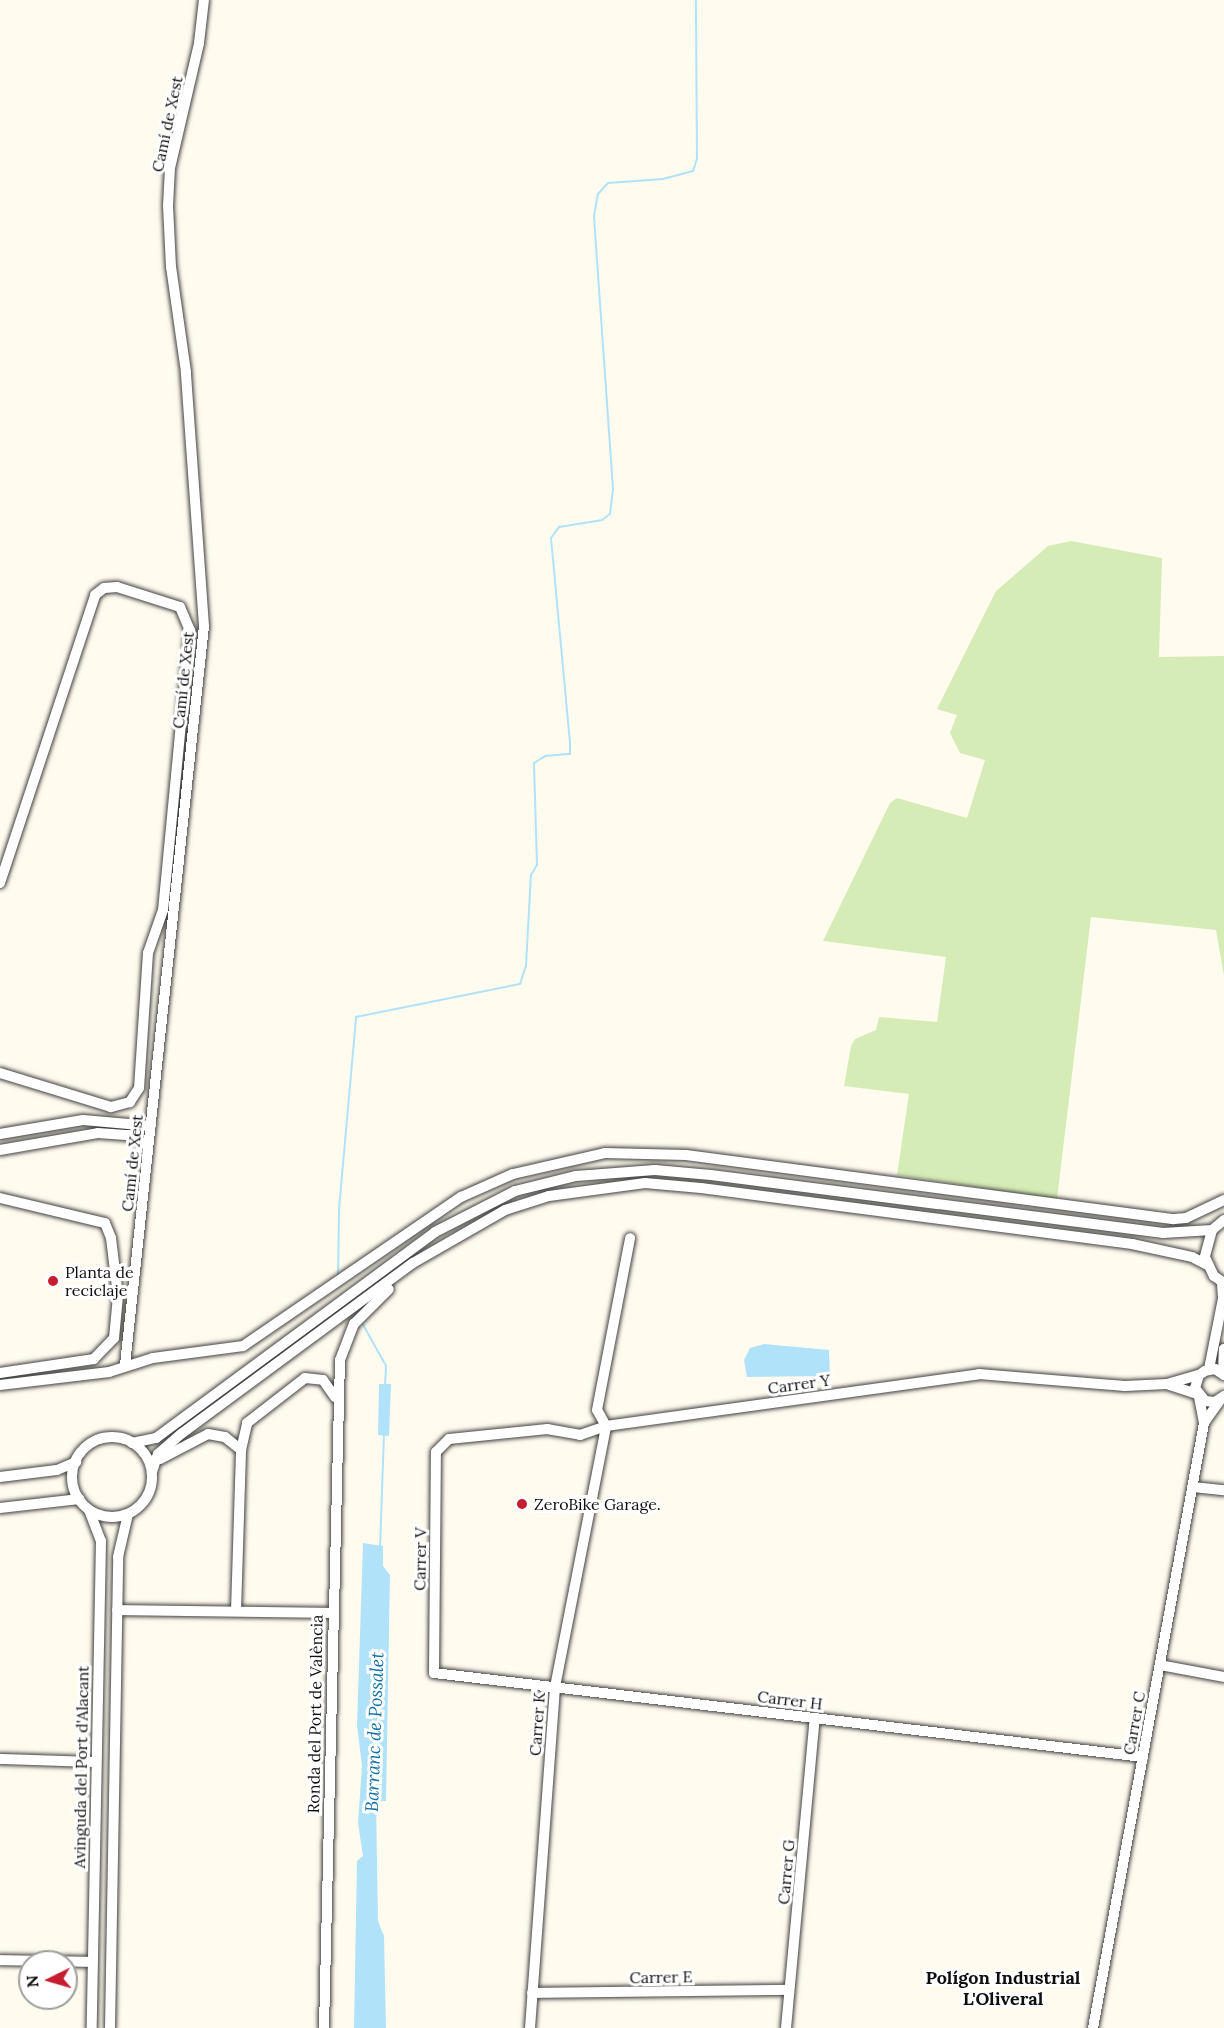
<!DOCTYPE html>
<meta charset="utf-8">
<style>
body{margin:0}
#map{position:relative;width:1224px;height:2028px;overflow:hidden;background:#fffbee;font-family:Lora,serif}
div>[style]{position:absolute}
.green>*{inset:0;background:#d5ecb6}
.water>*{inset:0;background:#b0e2f9}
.stream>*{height:2px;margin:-1px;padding:0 1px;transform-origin:1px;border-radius:1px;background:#b0e2f9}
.roads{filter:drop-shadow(0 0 2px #414141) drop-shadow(0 0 2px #414141)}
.minor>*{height:10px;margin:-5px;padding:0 5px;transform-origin:5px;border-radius:5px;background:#fff}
.minor>.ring{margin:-5px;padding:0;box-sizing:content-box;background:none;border:10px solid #fff;border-radius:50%}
.dots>*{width:16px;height:16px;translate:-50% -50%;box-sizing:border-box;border:3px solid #fff;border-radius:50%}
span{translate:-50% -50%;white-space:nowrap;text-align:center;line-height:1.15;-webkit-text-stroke:6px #fff;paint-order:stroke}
.street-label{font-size:16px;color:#0e0e0e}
.poi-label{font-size:16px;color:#0e0e0e}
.left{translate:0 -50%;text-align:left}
.water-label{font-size:18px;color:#106ea6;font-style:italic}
.neighbourhood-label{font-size:18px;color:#0e0e0e;font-weight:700}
.north{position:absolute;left:18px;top:1950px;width:60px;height:60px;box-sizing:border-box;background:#fff;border:2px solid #9f9f9f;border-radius:50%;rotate:265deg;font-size:16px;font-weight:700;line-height:24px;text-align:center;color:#0e0e0e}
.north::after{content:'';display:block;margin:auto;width:21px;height:27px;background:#c51e30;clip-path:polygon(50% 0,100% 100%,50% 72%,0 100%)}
</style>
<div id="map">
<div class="green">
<div style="clip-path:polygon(1071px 541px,1162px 558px,1159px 657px,1224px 656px,1224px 976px,1216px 930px,1091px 917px,1057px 1199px,897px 1175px,909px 1094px,844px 1086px,851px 1046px,855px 1039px,876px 1030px,879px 1017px,937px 1022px,946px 957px,823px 941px,890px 803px,897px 798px,967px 818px,985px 760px,960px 753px,950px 733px,957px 715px,937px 709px,996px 591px,1048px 546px)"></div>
</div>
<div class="water">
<div style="clip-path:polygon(764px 1344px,829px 1350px,830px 1376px,747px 1377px,744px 1360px,750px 1348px)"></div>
<div style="clip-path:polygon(379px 1384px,391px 1384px,389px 1436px,378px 1435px)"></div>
<div style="clip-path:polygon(363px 1543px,383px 1546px,383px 1566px,390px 1575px,386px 1801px,376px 1801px,378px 1921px,384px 1936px,386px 2028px,354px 2028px,357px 1861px,363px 1856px,358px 1823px,362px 1766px,357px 1725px)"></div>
</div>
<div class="stream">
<div style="left:338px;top:1276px;width:67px;rotate:-89.1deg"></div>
<div style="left:339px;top:1209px;width:193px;rotate:-84.9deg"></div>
<div style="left:356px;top:1017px;width:167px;rotate:-11.4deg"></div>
<div style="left:520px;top:984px;width:19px;rotate:-72deg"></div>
<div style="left:526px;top:966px;width:91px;rotate:-86.9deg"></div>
<div style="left:531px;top:875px;width:12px;rotate:-59deg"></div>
<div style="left:537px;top:865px;width:102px;rotate:-91.7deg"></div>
<div style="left:534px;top:763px;width:13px;rotate:-32deg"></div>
<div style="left:545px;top:756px;width:25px;rotate:-5deg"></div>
<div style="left:570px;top:754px;width:11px;rotate:-90deg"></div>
<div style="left:570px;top:743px;width:206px;rotate:-95.3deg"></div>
<div style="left:551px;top:538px;width:14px;rotate:-54deg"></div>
<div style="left:559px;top:527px;width:44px;rotate:-9.2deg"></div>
<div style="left:602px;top:520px;width:10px;rotate:-37deg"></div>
<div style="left:610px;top:514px;width:25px;rotate:-83deg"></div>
<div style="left:613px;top:489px;width:274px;rotate:-94deg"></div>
<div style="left:594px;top:216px;width:22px;rotate:-80deg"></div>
<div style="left:598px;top:194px;width:15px;rotate:-48deg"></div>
<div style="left:608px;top:183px;width:55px;rotate:-4.2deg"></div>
<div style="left:663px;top:179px;width:31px;rotate:-15deg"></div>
<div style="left:693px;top:171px;width:13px;rotate:-72deg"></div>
<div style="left:697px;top:159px;width:159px;rotate:-90.4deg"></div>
<div style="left:361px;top:1321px;width:51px;rotate:60.9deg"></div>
<div style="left:386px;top:1366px;width:18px;rotate:93deg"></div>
<div style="left:380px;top:1548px;width:113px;rotate:-88deg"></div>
</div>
<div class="roads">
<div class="minor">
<div style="left:0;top:883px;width:303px;rotate:-71.7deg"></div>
<div style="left:95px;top:595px;width:11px;rotate:-38deg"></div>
<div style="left:104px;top:588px;width:13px;rotate:-4deg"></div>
<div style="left:117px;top:587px;width:66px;rotate:17.6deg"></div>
<div style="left:180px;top:607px;width:25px;rotate:67deg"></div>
<div style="left:190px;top:630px;width:281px;rotate:95.5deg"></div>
<div style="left:163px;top:910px;width:46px;rotate:109.2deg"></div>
<div style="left:148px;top:953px;width:135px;rotate:93.8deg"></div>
<div style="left:139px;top:1088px;width:17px;rotate:123deg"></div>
<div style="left:130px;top:1102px;width:20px;rotate:165deg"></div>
<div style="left:111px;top:1107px;width:116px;rotate:-163deg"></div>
<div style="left:0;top:1134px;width:84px;rotate:-9.6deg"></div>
<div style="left:83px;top:1120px;width:68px;rotate:5deg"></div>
<div style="left:0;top:1150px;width:99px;rotate:-9.8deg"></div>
<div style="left:98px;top:1133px;width:31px;rotate:4deg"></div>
<div style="left:129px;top:1135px;width:22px;rotate:30deg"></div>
<div style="left:0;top:1198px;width:108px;rotate:13.4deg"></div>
<div style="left:105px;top:1223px;width:16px;rotate:68deg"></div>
<div style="left:111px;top:1238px;width:58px;rotate:83.1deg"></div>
<div style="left:118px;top:1296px;width:42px;rotate:95.4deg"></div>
<div style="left:114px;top:1338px;width:29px;rotate:134deg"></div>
<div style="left:94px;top:1359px;width:95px;rotate:171.5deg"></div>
<div style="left:1224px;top:1220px;width:16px;rotate:140deg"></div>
<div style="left:1212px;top:1230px;width:28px;rotate:105deg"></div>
<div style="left:1205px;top:1257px;width:21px;rotate:65deg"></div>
<div style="left:1214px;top:1276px;width:12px;rotate:35deg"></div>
<div style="left:125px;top:1365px;width:743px;rotate:-83.9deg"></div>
<div style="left:204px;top:626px;width:255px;rotate:-94.1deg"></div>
<div style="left:186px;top:372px;width:106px;rotate:-98.1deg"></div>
<div style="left:171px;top:267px;width:61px;rotate:-92.8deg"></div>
<div style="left:168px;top:206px;width:38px;rotate:-87deg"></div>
<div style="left:170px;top:168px;width:128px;rotate:-76.9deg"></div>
<div style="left:199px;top:43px;width:43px;rotate:-83.4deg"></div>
<div style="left:1209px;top:1369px;width:72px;rotate:-78.8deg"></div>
<div style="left:1223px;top:1298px;width:16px;rotate:-94deg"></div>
<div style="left:1223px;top:1373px;width:24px;rotate:-88deg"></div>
<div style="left:1224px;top:1375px;width:11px;rotate:-146deg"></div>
<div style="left:1215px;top:1369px;width:10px;rotate:169deg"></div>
<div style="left:1205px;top:1371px;width:7px;rotate:146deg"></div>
<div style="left:1199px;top:1375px;width:14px;rotate:107deg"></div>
<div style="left:1195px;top:1388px;width:16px;rotate:52deg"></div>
<div style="left:1205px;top:1401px;width:10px;rotate:6deg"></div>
<div style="left:1215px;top:1402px;width:11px;rotate:-34deg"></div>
<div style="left:0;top:1385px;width:110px;rotate:-6.8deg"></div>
<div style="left:109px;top:1372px;width:46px;rotate:-17.7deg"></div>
<div style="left:153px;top:1358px;width:91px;rotate:-7.6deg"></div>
<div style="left:243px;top:1346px;width:264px;rotate:-34.4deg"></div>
<div style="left:461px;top:1197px;width:57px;rotate:-23.9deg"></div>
<div style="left:513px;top:1174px;width:94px;rotate:-12.9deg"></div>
<div style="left:605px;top:1153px;width:81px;rotate:1.4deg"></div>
<div style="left:686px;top:1155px;width:492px;rotate:7.5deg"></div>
<div style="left:1174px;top:1219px;width:12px;rotate:-5deg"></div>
<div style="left:1186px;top:1218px;width:42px;rotate:-25.3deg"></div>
<div style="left:1197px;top:1394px;width:32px;rotate:-162deg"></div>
<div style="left:1167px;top:1384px;width:33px;rotate:-16deg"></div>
<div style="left:1199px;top:1397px;width:26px;rotate:79deg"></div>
<div style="left:1204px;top:1423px;width:28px;rotate:-55deg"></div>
<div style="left:606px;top:1426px;width:18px;rotate:-119deg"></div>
<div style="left:597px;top:1410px;width:175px;rotate:-79.1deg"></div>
<div class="ring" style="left:72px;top:1437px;width:70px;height:70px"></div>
<div style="left:132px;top:1443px;width:25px;rotate:-12deg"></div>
<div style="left:156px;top:1438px;width:347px;rotate:-36.4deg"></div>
<div style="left:435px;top:1232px;width:90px;rotate:-27.1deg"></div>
<div style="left:515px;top:1191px;width:63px;rotate:-13.8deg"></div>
<div style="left:576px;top:1176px;width:79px;rotate:-4.3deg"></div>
<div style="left:655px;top:1170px;width:56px;rotate:5.1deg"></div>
<div style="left:711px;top:1175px;width:456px;rotate:7.3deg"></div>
<div style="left:1163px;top:1233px;width:49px;rotate:-3.5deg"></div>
<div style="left:160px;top:1459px;width:54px;rotate:-27.5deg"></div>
<div style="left:208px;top:1434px;width:17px;rotate:10deg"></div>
<div style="left:225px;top:1437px;width:21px;rotate:39deg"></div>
<div style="left:152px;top:1472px;width:19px;rotate:-72deg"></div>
<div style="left:158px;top:1454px;width:30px;rotate:-41deg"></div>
<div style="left:181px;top:1434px;width:288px;rotate:-36.4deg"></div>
<div style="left:413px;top:1263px;width:106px;rotate:-29.9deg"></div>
<div style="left:505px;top:1210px;width:46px;rotate:-17.7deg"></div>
<div style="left:549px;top:1196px;width:97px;rotate:-7.7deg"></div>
<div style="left:645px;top:1183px;width:56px;rotate:5.1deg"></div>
<div style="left:701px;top:1188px;width:435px;rotate:7.4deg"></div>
<div style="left:1132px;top:1244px;width:61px;rotate:12.2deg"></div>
<div style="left:1192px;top:1257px;width:18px;rotate:27deg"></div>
<div style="left:0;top:1477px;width:57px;rotate:-7deg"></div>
<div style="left:57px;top:1470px;width:21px;rotate:-23deg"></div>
<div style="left:1193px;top:1487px;width:31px;rotate:6deg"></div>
<div style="left:0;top:1508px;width:80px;rotate:-6.5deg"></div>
<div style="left:89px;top:1510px;width:33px;rotate:69deg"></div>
<div style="left:101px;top:1541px;width:487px;rotate:91.1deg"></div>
<div style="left:117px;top:1610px;width:215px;rotate:0.8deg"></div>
<div style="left:236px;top:1611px;width:161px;rotate:-88.2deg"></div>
<div style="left:241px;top:1450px;width:28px;rotate:-77deg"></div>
<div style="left:247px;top:1423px;width:73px;rotate:-37.8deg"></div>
<div style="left:305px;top:1378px;width:18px;rotate:6deg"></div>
<div style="left:323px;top:1380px;width:21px;rotate:55deg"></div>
<div style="left:1160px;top:1665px;width:65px;rotate:10.6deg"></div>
<div style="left:1143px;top:1757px;width:714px;rotate:-173.24deg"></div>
<div style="left:434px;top:1673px;width:221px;rotate:-89.5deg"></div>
<div style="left:436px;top:1452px;width:18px;rotate:-45deg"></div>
<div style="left:449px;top:1439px;width:99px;rotate:-5.8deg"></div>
<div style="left:547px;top:1429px;width:34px;rotate:10deg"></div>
<div style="left:580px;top:1435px;width:28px;rotate:-19deg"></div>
<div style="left:606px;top:1426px;width:377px;rotate:-7.9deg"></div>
<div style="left:979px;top:1374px;width:146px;rotate:4.7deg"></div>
<div style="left:1125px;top:1386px;width:42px;rotate:-2.7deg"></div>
<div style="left:0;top:1759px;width:96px;rotate:1.8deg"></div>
<div style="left:0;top:1960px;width:92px;rotate:1.2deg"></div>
<div style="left:532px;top:1993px;width:257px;rotate:-0.7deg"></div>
<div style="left:110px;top:2028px;width:471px;rotate:-89deg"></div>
<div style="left:118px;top:1557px;width:44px;rotate:-76.9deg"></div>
<div style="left:324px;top:2028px;width:668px;rotate:-88.63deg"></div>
<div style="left:340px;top:1360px;width:39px;rotate:-69deg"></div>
<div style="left:354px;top:1324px;width:49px;rotate:-45deg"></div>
<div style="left:530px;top:2028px;width:342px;rotate:-85.8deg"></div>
<div style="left:555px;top:1687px;width:266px;rotate:-78.9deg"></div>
<div style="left:786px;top:2028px;width:311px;rotate:-84.7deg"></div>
<div style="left:1093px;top:2028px;width:615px;rotate:-79.6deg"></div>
</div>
</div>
<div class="dots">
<div style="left:53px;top:1281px;background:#c51e30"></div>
<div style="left:522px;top:1504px;background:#c51e30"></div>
</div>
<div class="street-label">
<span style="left:167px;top:124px;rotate:-78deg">Camí de Xest</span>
<span style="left:183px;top:680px;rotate:-84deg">Camí de Xest</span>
<span style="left:132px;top:1163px;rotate:-84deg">Camí de Xest</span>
<span style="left:799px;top:1384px;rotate:-8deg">Carrer Y</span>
<span style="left:420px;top:1559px;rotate:-89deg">Carrer V</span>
<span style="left:790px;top:1700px;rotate:7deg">Carrer H</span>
<span style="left:315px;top:1714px;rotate:-89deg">Ronda del Port de València</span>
<span style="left:1134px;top:1723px;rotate:-80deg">Carrer C</span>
<span style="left:537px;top:1724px;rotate:-86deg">Carrer K</span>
<span style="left:81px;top:1767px;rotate:-89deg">Avinguda del Port d'Alacant</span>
<span style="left:786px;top:1872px;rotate:-85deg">Carrer G</span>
<span style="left:661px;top:1977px;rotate:-1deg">Carrer E</span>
</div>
<div class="poi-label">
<span class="left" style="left:65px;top:1281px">Planta de<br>reciclaje</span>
<span class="left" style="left:534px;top:1504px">ZeroBike Garage.</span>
</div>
<div class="water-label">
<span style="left:375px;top:1732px;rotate:-88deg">Barranc de Possalet</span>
</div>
<div class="neighbourhood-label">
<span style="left:1003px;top:1989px">Polígon Industrial<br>L'Oliveral</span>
</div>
<div class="north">N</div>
</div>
